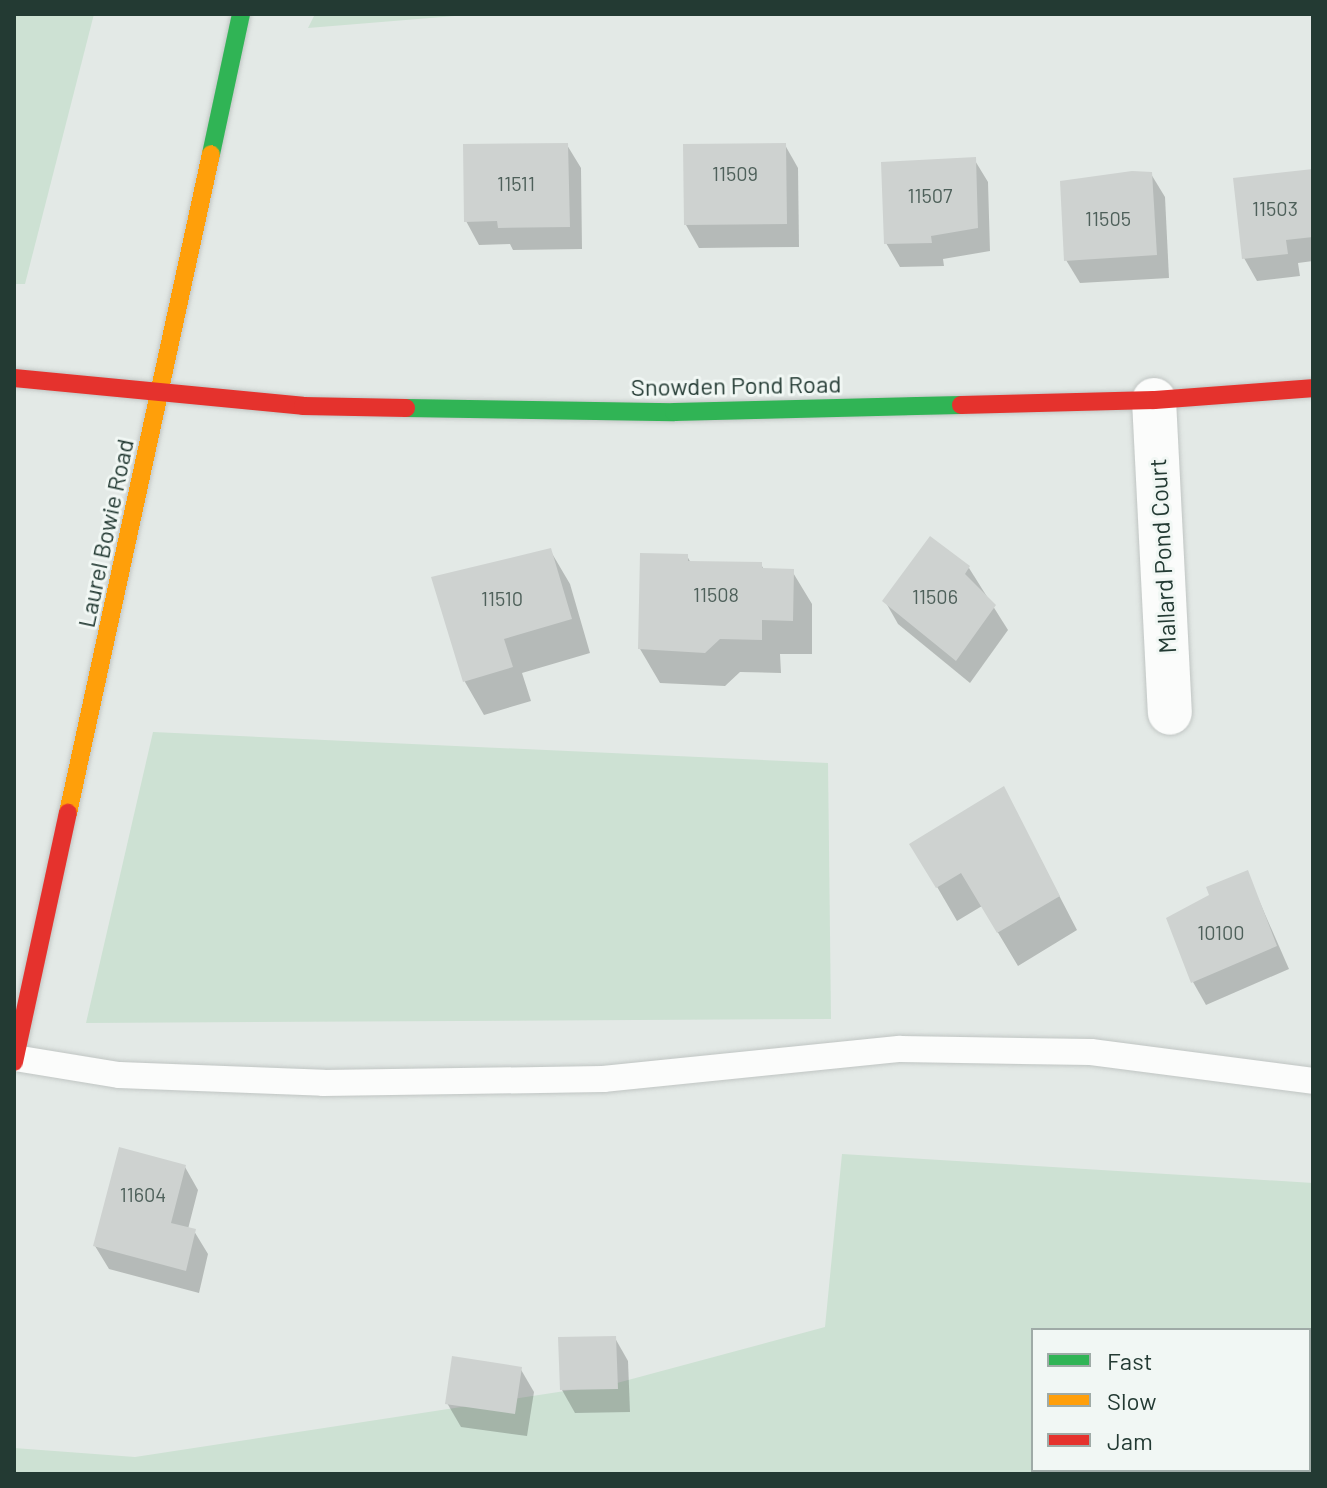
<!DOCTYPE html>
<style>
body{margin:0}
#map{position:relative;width:1327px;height:1488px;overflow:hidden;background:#e3e9e6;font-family:Barlow,sans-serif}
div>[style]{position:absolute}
.green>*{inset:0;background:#cde1d3}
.shadow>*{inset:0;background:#0003}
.building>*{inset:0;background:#ced2d0}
.roads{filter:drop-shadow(0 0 2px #c0c5c3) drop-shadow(0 0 2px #c0c5c3)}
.lane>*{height:26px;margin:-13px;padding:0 13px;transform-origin:13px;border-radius:13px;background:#fbfcfb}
.street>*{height:44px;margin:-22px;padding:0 22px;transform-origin:22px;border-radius:22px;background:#fbfcfb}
.fast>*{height:18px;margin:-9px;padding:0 9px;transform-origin:9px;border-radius:9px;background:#30b455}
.slow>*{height:18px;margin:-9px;padding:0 9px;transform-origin:9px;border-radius:9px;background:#ff9f0a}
.jam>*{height:18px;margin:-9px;padding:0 9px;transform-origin:9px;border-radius:9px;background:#e5322d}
span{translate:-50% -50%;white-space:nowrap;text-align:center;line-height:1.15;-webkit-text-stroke:6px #f1f7f4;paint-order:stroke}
.number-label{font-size:20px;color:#4e605a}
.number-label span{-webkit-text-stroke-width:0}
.street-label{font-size:24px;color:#233a33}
.frame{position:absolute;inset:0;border:16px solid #233a33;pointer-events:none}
.legend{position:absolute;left:1031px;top:1328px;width:280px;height:144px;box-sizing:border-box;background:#f1f7f4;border:2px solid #9faba7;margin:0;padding:10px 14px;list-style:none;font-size:24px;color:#233a33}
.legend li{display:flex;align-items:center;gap:16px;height:40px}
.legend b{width:40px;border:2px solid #9faba7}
</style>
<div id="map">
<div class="green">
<div style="clip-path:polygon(14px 14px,94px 14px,25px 284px,14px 284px)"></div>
<div style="clip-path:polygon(315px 14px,479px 14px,308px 28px)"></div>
<div style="clip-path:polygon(153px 732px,828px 763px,831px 1019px,86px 1023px)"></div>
<div style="clip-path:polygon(evenodd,842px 1154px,1313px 1183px,1313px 1474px,14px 1474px,14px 1448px,135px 1457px,617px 1383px,825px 1327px,842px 1154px,1033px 1330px,1309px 1330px,1309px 1470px,1033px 1470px,1033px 1330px)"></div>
</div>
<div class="shadow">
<div style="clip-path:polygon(567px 145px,581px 168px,582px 249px,513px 250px,510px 244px,479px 245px,466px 221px)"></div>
<div style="clip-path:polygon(785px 145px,798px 168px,799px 247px,699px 248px,686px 225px)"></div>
<div style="clip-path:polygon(974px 159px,988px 182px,990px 251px,943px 259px,944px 266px,900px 267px,886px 243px)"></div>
<div style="clip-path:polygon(1313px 171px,1313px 261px,1298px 263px,1300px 276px,1257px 281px,1244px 258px)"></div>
<div style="clip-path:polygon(1151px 174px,1165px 197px,1169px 278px,1080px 283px,1066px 260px)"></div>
<div style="clip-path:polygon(550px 550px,570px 584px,590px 653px,522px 673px,531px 701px,484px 715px,465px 682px,433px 579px)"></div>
<div style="clip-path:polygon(687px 556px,691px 563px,761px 564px,764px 570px,792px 571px,812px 604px,812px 654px,780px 654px,781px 673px,740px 672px,725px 686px,660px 683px,640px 649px)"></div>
<div style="clip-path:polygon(969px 568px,1008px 630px,970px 683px,898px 624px,885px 601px)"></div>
<div style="clip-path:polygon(1004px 789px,1077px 930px,1018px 966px,982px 906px,957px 921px,912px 844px)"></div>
<div style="clip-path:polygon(1247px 873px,1289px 969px,1206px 1005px,1193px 982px,1212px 895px)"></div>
<div style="clip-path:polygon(185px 1167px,198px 1190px,188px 1229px,194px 1231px,208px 1254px,199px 1293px,109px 1269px,95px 1246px)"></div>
<div style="clip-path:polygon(615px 1338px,628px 1361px,630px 1412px,575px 1413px,562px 1390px)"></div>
<div style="clip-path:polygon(520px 1368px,534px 1392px,527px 1436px,461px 1427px,447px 1403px)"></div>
</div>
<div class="building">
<div style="clip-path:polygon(568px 143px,570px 227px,498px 228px,497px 221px,464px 222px,463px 144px)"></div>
<div style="clip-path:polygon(786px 143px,787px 224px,684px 225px,683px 144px)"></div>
<div style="clip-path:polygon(976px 157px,978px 228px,931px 236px,932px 243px,884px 244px,881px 162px)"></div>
<div style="clip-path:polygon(1313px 169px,1313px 237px,1286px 240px,1288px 254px,1242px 259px,1233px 178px)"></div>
<div style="clip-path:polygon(1132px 171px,1152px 172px,1157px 255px,1064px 261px,1060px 181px)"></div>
<div style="clip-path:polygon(930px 536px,970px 566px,965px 574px,996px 605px,956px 661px,882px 601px)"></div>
<div style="clip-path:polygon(551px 548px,572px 619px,504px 639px,513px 667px,463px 682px,431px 577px)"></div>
<div style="clip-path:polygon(640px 553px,688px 554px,688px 561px,762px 562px,762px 568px,794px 569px,793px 621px,762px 620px,762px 640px,720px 639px,705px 653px,638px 649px)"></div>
<div style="clip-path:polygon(1004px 786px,1060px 896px,997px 933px,961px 873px,936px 888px,909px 844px)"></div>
<div style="clip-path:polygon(1248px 870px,1277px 946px,1191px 983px,1166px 918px,1209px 895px,1206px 887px)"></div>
<div style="clip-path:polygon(119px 1147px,186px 1165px,171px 1223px,196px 1229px,186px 1271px,93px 1246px)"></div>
<div style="clip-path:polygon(616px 1336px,618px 1389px,560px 1390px,558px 1337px)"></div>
<div style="clip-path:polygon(452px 1356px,522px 1367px,515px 1414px,445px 1404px)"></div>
</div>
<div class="roads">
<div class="lane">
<div style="left:15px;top:1058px;width:105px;rotate:9.3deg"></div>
<div style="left:119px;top:1075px;width:204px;rotate:2.2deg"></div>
<div style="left:323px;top:1083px;width:280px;rotate:-0.8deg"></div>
<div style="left:603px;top:1079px;width:299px;rotate:-5.8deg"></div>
<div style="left:900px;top:1049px;width:191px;rotate:0.9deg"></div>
<div style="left:1091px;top:1052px;width:224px;rotate:7.4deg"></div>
</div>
<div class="street">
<div style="left:1154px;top:400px;width:313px;rotate:87.1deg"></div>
</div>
<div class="fast">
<div style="left:211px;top:154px;width:143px;rotate:-77.9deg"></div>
<div style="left:406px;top:408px;width:268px;rotate:0.9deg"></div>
<div style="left:674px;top:412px;width:287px;rotate:-1.4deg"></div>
</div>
<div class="slow">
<div style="left:68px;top:813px;width:674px;rotate:-77.76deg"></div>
</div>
<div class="jam">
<div style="left:14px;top:378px;width:290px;rotate:5.5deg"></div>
<div style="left:303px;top:406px;width:103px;rotate:1.1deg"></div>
<div style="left:961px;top:405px;width:193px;rotate:-1.5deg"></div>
<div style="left:1154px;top:400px;width:159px;rotate:-4.3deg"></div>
<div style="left:14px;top:1062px;width:255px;rotate:-77.8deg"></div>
</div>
</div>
<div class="number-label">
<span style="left:735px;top:173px">11509</span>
<span style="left:516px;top:183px">11511</span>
<span style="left:930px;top:195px">11507</span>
<span style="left:1275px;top:208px">11503</span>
<span style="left:1108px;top:218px">11505</span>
<span style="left:716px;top:594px">11508</span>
<span style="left:935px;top:596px">11506</span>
<span style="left:502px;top:598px">11510</span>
<span style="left:1221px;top:932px">10100</span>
<span style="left:143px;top:1194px">11604</span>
</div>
<div class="street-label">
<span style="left:736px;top:385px;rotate:-1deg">Snowden Pond Road</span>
<span style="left:105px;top:533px;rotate:-78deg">Laurel Bowie Road</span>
<span style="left:1162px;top:556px;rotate:-93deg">Mallard Pond Court</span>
</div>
<div class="frame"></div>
<ul class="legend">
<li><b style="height:10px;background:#30b455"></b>Fast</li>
<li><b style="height:10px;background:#ff9f0a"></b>Slow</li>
<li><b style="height:10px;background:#e5322d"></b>Jam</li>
</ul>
</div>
